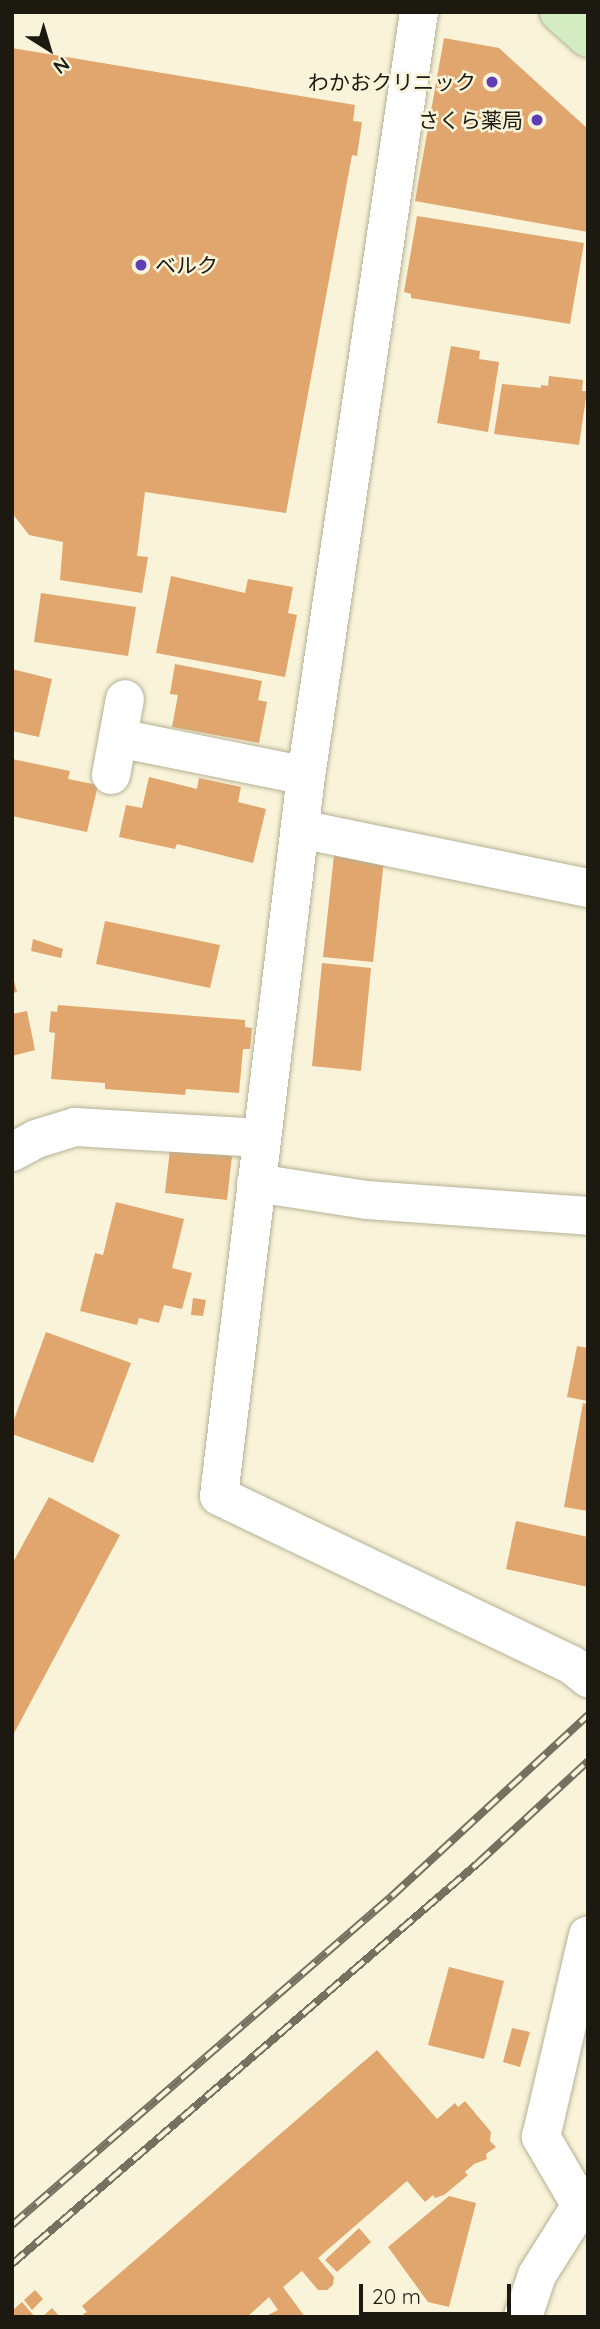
<!DOCTYPE html>
<meta charset="utf-8">
<style>
body{margin:0}
#map{position:relative;width:600px;height:2329px;overflow:hidden;background:#f9f4d9;font-family:Quicksand,"Noto Sans JP",sans-serif}
div>[style]{position:absolute}
.building>*{inset:0;background:#e0a66d}
.roads{filter:drop-shadow(0 0 2px #b5b196) drop-shadow(0 0 2px #b5b196)}
.minor>*{height:38px;margin:-19px;padding:0 19px;transform-origin:19px;border-radius:19px;background:#fff}
.major>*{height:38px;margin:-19px;padding:0 19px;transform-origin:19px;border-radius:19px;background:#d3ecc1}
.rail>*{height:8px;margin-top:-4px;transform-origin:0;background:repeating-linear-gradient(90deg,#f9f4d9 0 16px,#757161 0 32px);box-sizing:border-box;border-block:2px solid #757161}
.dots>*{width:19px;height:19px;translate:-50% -50%;box-sizing:border-box;border:4px solid #f9f4d9;border-radius:50%}
span{translate:-50% -50%;white-space:nowrap;text-align:center;line-height:1.15;-webkit-text-stroke:5px #f9f4d9;paint-order:stroke}
.poi-label{font-size:21px;color:#1c1a10}
.right{translate:-100% -50%;text-align:right}
.left{translate:0 -50%;text-align:left}
.frame{position:absolute;inset:0;border:14px solid #1c1a10;pointer-events:none}
.north{position:absolute;left:14px;top:14px;width:70px;height:70px;-webkit-text-stroke:5px #f9f4d9;paint-order:stroke;rotate:143deg;font-size:19px;font-weight:700;line-height:28px;text-align:center;color:#1c1a10}
.north::after{content:'';display:block;margin:auto;width:24px;height:32px;background:#1c1a10;clip-path:polygon(50% 0,100% 100%,50% 72%,0 100%)}
.scale{position:absolute;left:359px;top:2284px;width:152px;height:32px;box-sizing:border-box;border:4px solid #1c1a10;border-top:0;padding-left:9px;font-size:21px;line-height:24px;white-space:nowrap;color:#1c1a10;-webkit-text-stroke:5px #f9f4d9;paint-order:stroke}
</style>
<div id="map">
<div class="building">
<div style="clip-path:polygon(444px 38px,499px 48px,588px 129px,588px 232px,415px 201px)"></div>
<div style="clip-path:polygon(12px 48px,355px 105px,353px 121px,362px 122px,357px 156px,352px 155px,286px 513px,145px 492px,137px 556px,148px 557px,142px 593px,60px 580px,63px 542px,29px 535px,12px 513px)"></div>
<div style="clip-path:polygon(417px 216px,584px 243px,570px 324px,411px 298px,411px 294px,404px 292px)"></div>
<div style="clip-path:polygon(451px 346px,480px 351px,479px 359px,499px 362px,488px 432px,437px 423px)"></div>
<div style="clip-path:polygon(549px 376px,583px 380px,582px 391px,587px 391px,579px 445px,494px 434px,502px 384px,541px 388px,541px 385px,548px 386px)"></div>
<div style="clip-path:polygon(171px 576px,245px 593px,248px 579px,293px 587px,288px 613px,297px 615px,285px 677px,156px 653px)"></div>
<div style="clip-path:polygon(41px 593px,136px 607px,128px 656px,34px 642px)"></div>
<div style="clip-path:polygon(175px 664px,262px 681px,258px 700px,267px 702px,259px 743px,172px 727px,178px 695px,170px 694px)"></div>
<div style="clip-path:polygon(12px 669px,52px 679px,39px 737px,12px 731px)"></div>
<div style="clip-path:polygon(12px 759px,70px 771px,68px 779px,98px 785px,87px 832px,12px 816px)"></div>
<div style="clip-path:polygon(149px 777px,197px 789px,199px 778px,241px 787px,238px 802px,266px 809px,253px 863px,177px 844px,175px 849px,119px 837px,126px 805px,142px 808px)"></div>
<div style="clip-path:polygon(334px 855px,384px 860px,373px 962px,323px 957px)"></div>
<div style="clip-path:polygon(105px 921px,220px 945px,210px 988px,96px 964px)"></div>
<div style="clip-path:polygon(33px 939px,63px 949px,61px 958px,31px 951px)"></div>
<div style="clip-path:polygon(322px 963px,371px 968px,361px 1071px,312px 1066px)"></div>
<div style="clip-path:polygon(12px 973px,17px 992px,12px 993px)"></div>
<div style="clip-path:polygon(58px 1005px,245px 1020px,245px 1027px,252px 1028px,250px 1049px,243px 1049px,239px 1093px,186px 1089px,185px 1095px,105px 1089px,105px 1083px,51px 1079px,55px 1033px,49px 1032px,51px 1011px,57px 1012px)"></div>
<div style="clip-path:polygon(27px 1011px,35px 1050px,12px 1056px,12px 1014px)"></div>
<div style="clip-path:polygon(170px 1149px,232px 1156px,227px 1200px,165px 1193px)"></div>
<div style="clip-path:polygon(116px 1202px,184px 1219px,172px 1268px,192px 1273px,182px 1309px,164px 1305px,159px 1323px,139px 1318px,137px 1325px,80px 1311px,95px 1253px,103px 1255px)"></div>
<div style="clip-path:polygon(193px 1298px,206px 1300px,203px 1316px,191px 1315px)"></div>
<div style="clip-path:polygon(46px 1332px,131px 1363px,93px 1463px,12px 1434px,12px 1425px)"></div>
<div style="clip-path:polygon(577px 1346px,588px 1348px,588px 1401px,567px 1397px)"></div>
<div style="clip-path:polygon(583px 1403px,588px 1404px,588px 1511px,564px 1507px)"></div>
<div style="clip-path:polygon(49px 1497px,120px 1535px,12px 1737px,12px 1564px)"></div>
<div style="clip-path:polygon(516px 1521px,588px 1537px,588px 1587px,506px 1569px)"></div>
<div style="clip-path:polygon(449px 1967px,504px 1981px,484px 2059px,428px 2045px)"></div>
<div style="clip-path:polygon(512px 2028px,530px 2032px,520px 2067px,503px 2062px)"></div>
<div style="clip-path:polygon(377px 2050px,437px 2119px,455px 2103px,458px 2107px,465px 2101px,491px 2132px,490px 2141px,496px 2147px,486px 2154px,487px 2159px,474px 2164px,465px 2172px,468px 2175px,444px 2195px,435px 2198px,433px 2195px,425px 2202px,407px 2181px,318px 2258px,334px 2277px,333px 2285px,327px 2290px,318px 2290px,302px 2271px,283px 2287px,305px 2317px,264px 2317px,278px 2310px,269px 2297px,247px 2317px,85px 2317px,83px 2314px,87px 2312px,82px 2306px)"></div>
<div style="clip-path:polygon(449px 2196px,476px 2203px,449px 2307px,428px 2302px,388px 2247px)"></div>
<div style="clip-path:polygon(359px 2228px,371px 2242px,337px 2272px,325px 2260px)"></div>
<div style="clip-path:polygon(35px 2290px,43px 2299px,32px 2310px,24px 2300px)"></div>
<div style="clip-path:polygon(22px 2302px,35px 2317px,12px 2317px,12px 2311px)"></div>
<div style="clip-path:polygon(52px 2308px,60px 2317px,42px 2317px)"></div>
</div>
<div class="roads">
<div class="minor">
<div style="left:419px;top:12px;width:772px;rotate:98.41deg"></div>
<div style="left:306px;top:776px;width:725px;rotate:96.89deg"></div>
<div style="left:219px;top:1496px;width:391px;rotate:25.6deg"></div>
<div style="left:572px;top:1665px;width:21px;rotate:39deg"></div>
<div style="left:118px;top:738px;width:192px;rotate:11.4deg"></div>
<div style="left:111px;top:775px;width:77px;rotate:-79.6deg"></div>
<div style="left:300px;top:829px;width:294px;rotate:11.6deg"></div>
<div style="left:12px;top:1152px;width:27px;rotate:-28deg"></div>
<div style="left:36px;top:1139px;width:41px;rotate:-17.1deg"></div>
<div style="left:75px;top:1127px;width:186px;rotate:3.4deg"></div>
<div style="left:256px;top:1183px;width:112px;rotate:8.7deg"></div>
<div style="left:367px;top:1200px;width:222px;rotate:4.1deg"></div>
<div style="left:580px;top:2204px;width:78px;rotate:-120.2deg"></div>
<div style="left:541px;top:2137px;width:207px;rotate:-76.9deg"></div>
<div style="left:523px;top:2317px;width:44px;rotate:-71.6deg"></div>
<div style="left:537px;top:2275px;width:96px;rotate:-57.8deg"></div>
</div>
<div class="major">
<div style="left:559px;top:12px;width:39px;rotate:42deg"></div>
</div>
</div>
<div class="rail">
<div style="left:12px;top:2225px;width:503px;rotate:-40.89deg"></div>
<div style="left:392px;top:1896px;width:267px;rotate:-42.7deg"></div>
<div style="left:12px;top:2264px;width:615px;rotate:-40.71deg"></div>
<div style="left:478px;top:1863px;width:150px;rotate:-42.8deg"></div>
</div>
<div class="dots">
<div style="left:492px;top:82px;background:#5f3db6"></div>
<div style="left:537px;top:120px;background:#5f3db6"></div>
<div style="left:141px;top:265px;background:#5f3db6"></div>
</div>
<div class="poi-label">
<span class="right" style="left:476px;top:82px">わかおクリニック</span>
<span class="right" style="left:523px;top:120px">さくら薬局</span>
<span class="left" style="left:155px;top:265px">ベルク</span>
</div>
<div class="frame"></div>
<div class="north">N</div>
<div class="scale">20 m</div>
</div>
